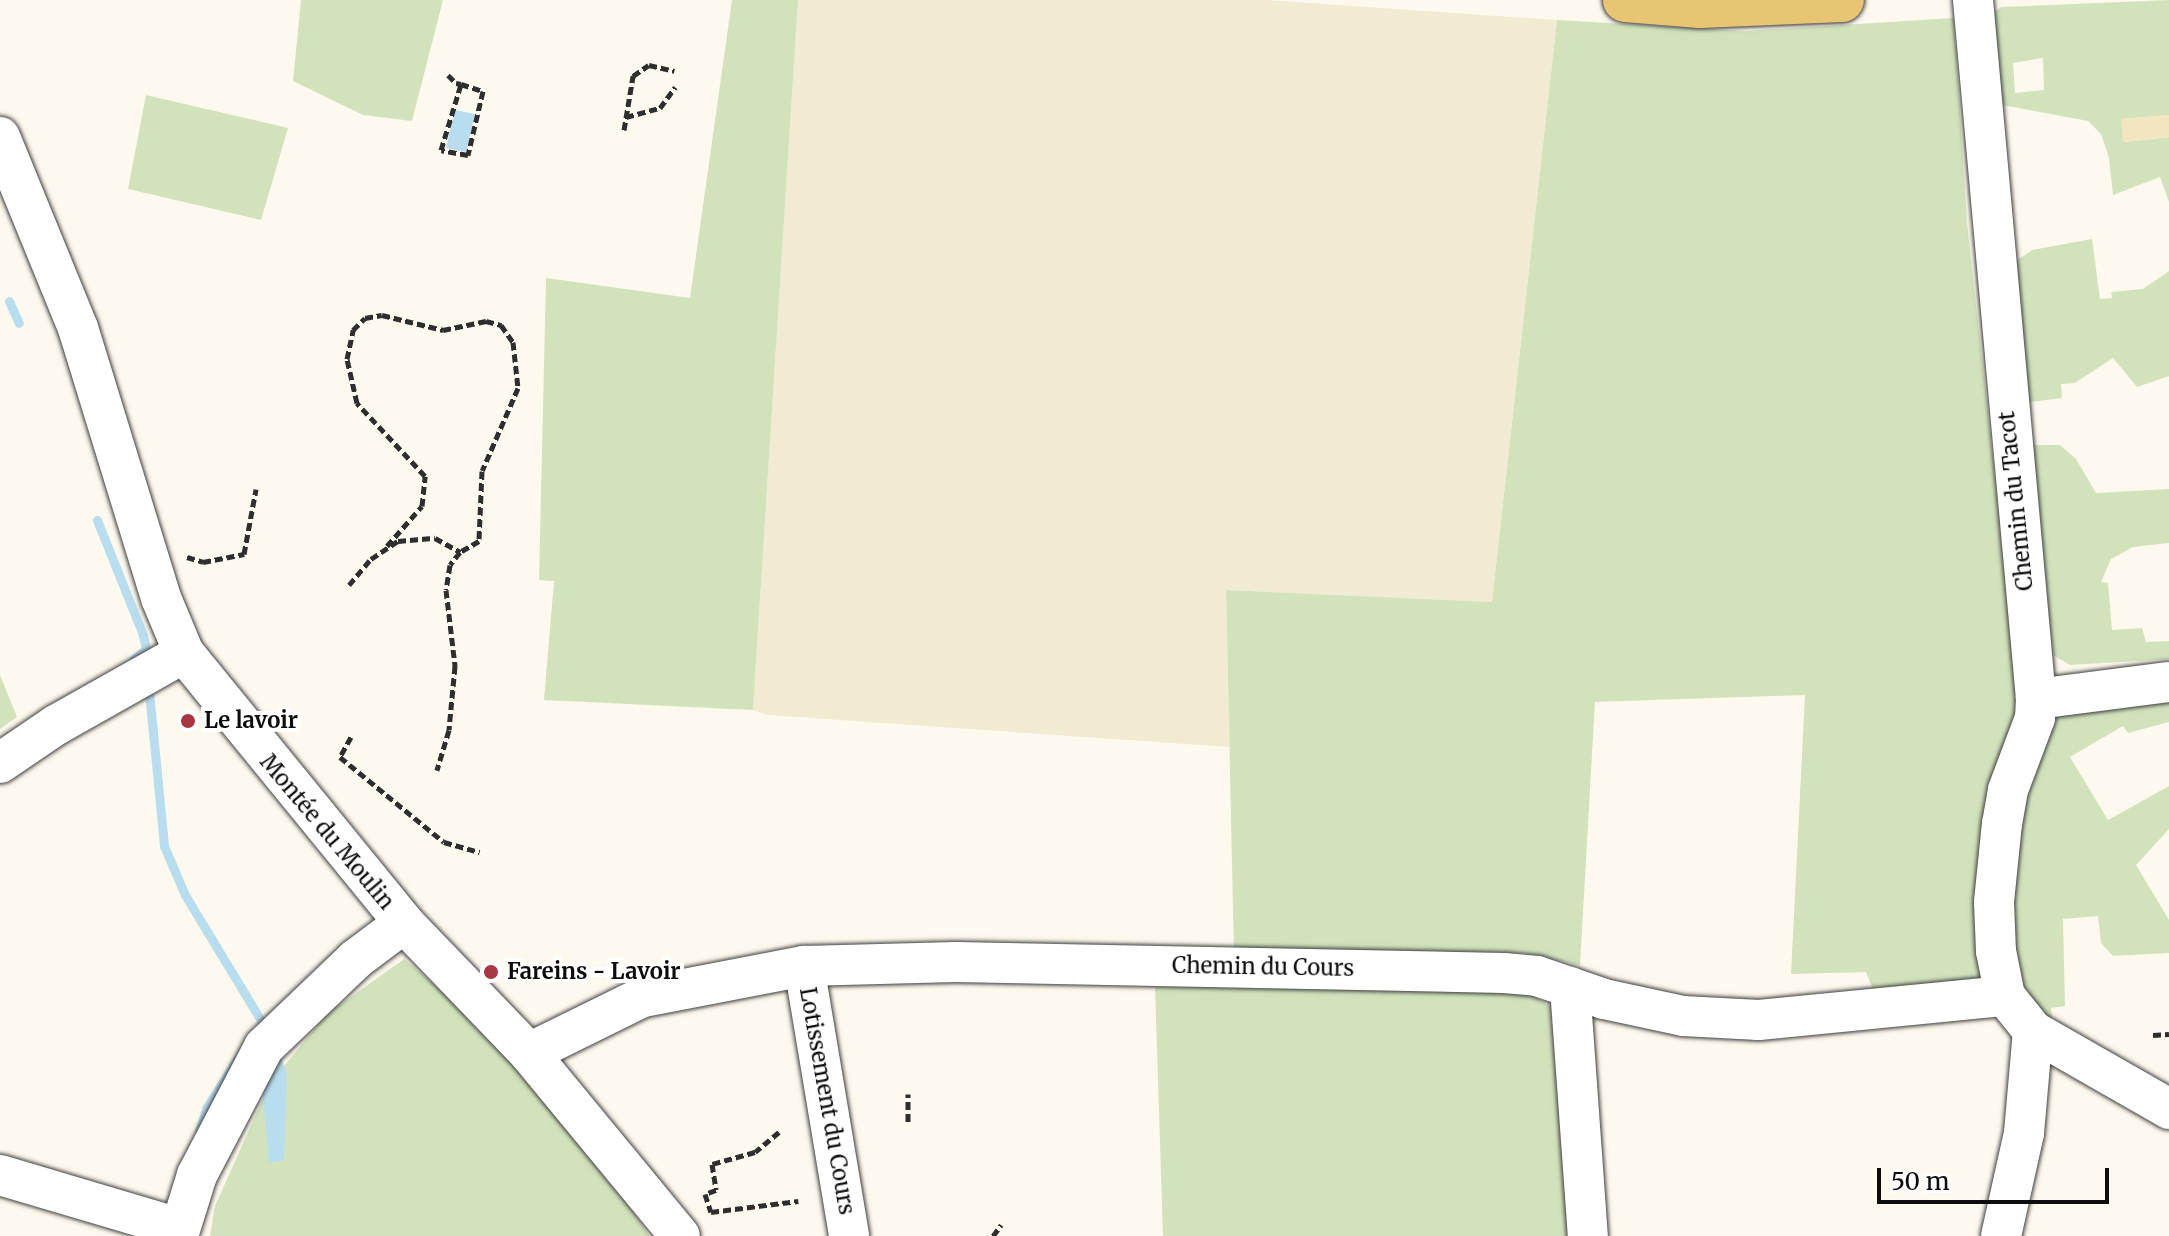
<!DOCTYPE html>
<meta charset="utf-8">
<style>
body{margin:0}
#map{position:relative;width:2169px;height:1236px;overflow:hidden;background:#fdf9ee;font-family:Merriweather,serif}
div>[style]{position:absolute}
.farmland>*{inset:0;background:#f0ebd1}
.green>*{inset:0;background:#d2e3bc}
.sand>*{inset:0;background:#f3e5c0}
.water>*{inset:0;background:#b8ddee}
.stream>*{height:9px;margin:-4.5px;padding:0 4.5px;transform-origin:4.5px;border-radius:4.5px;background:#b8ddee}
.path>*{height:5px;margin-top:-2.5px;transform-origin:0;background:repeating-linear-gradient(90deg,#2e2e2e 0 8px,transparent 0 12px)}
.roads{filter:drop-shadow(0 0 2px #3f3f3f) drop-shadow(0 0 2px #3f3f3f)}
.minor>*{height:40px;margin:-20px;padding:0 20px;transform-origin:20px;border-radius:20px;background:#fff}
.major>*{height:44px;margin:-22px;padding:0 22px;transform-origin:22px;border-radius:22px;background:#e7c573}
.dots>*{width:22px;height:22px;translate:-50% -50%;box-sizing:border-box;border:4px solid #fff;border-radius:50%}
span{translate:-50% -50%;white-space:nowrap;text-align:center;line-height:1.15;-webkit-text-stroke:8px #fff;paint-order:stroke}
.street-label{font-size:22px;color:#0c0c0c}
.poi-label{font-size:22px;color:#0c0c0c;font-weight:700}
.left{translate:0 -50%;text-align:left}
.scale{position:absolute;left:1877px;top:1168px;width:232px;height:36px;box-sizing:border-box;border:4px solid #0c0c0c;border-top:0;padding-left:10px;font-size:24px;line-height:28px;white-space:nowrap;color:#0c0c0c;-webkit-text-stroke:6px #fff;paint-order:stroke}
</style>
<div id="map">
<div class="farmland">
<div style="clip-path:polygon(798px 0,1265px 0,1557px 20px,1492px 602px,1226px 590px,1229px 747px,768px 715px,753px 710px)"></div>
</div>
<div class="green">
<div style="clip-path:polygon(301px 0,443px 0,412px 121px,363px 115px,293px 81px)"></div>
<div style="clip-path:polygon(732px 0,798px 0,753px 710px,544px 700px,554px 581px,539px 580px,546px 278px,690px 298px)"></div>
<div style="clip-path:polygon(evenodd,2169px 0,2169px 115px,2122px 119px,2124px 142px,2169px 137px,2169px 202px,2160px 177px,2113px 195px,2109px 158px,2101px 134px,2088px 121px,1997px 104px,1987px 18px,2001px 7px,2169px 0,2043px 58px,2044px 90px,2015px 93px,2013px 63px,2043px 58px)"></div>
<div style="clip-path:polygon(1954px 18px,1967px 223px,2019px 696px,1991px 812px,1985px 977px,1976px 986px,1874px 992px,1866px 972px,1791px 974px,1805px 695px,1595px 702px,1580px 965px,1523px 953px,1234px 956px,1226px 590px,1492px 602px,1557px 20px,1745px 31px)"></div>
<div style="clip-path:polygon(146px 95px,288px 128px,261px 220px,128px 189px)"></div>
<div style="clip-path:polygon(2092px 239px,2100px 299px,2112px 298px,2111px 292px,2143px 289px,2169px 271px,2169px 376px,2137px 387px,2113px 358px,2075px 383px,2061px 384px,2062px 398px,2030px 402px,2025px 397px,2009px 266px,2032px 250px)"></div>
<div style="clip-path:polygon(2032px 445px,2060px 445px,2076px 459px,2096px 493px,2169px 489px,2169px 543px,2133px 547px,2111px 559px,2101px 582px,2108px 583px,2112px 630px,2142px 628px,2146px 642px,2169px 641px,2169px 659px,2070px 665px,2053px 655px)"></div>
<div style="clip-path:polygon(0 675px,17px 717px,0 729px)"></div>
<div style="clip-path:polygon(2169px 700px,2169px 722px,2128px 733px,2123px 726px,2070px 757px,2108px 820px,2169px 786px,2169px 829px,2136px 865px,2169px 920px,2169px 953px,2113px 956px,2101px 943px,2098px 916px,2063px 919px,2065px 1006px,2051px 1008px,2053px 1023px,2029px 997px,2007px 955px,2009px 839px,2050px 721px,2064px 710px)"></div>
<div style="clip-path:polygon(404px 959px,518px 1055px,603px 1162px,649px 1236px,210px 1236px,215px 1206px,270px 1083px,327px 1014px)"></div>
<div style="clip-path:polygon(1155px 987px,1521px 988px,1551px 1007px,1568px 1236px,1163px 1236px)"></div>
</div>
<div class="sand">
<div style="clip-path:polygon(2169px 115px,2169px 137px,2123px 142px,2121px 119px)"></div>
</div>
<div class="water">
<div style="clip-path:polygon(455px 110px,475px 114px,466px 152px,446px 148px)"></div>
<div style="clip-path:polygon(280px 1054px,287px 1075px,284px 1160px,269px 1163px,263px 1098px,267px 1072px)"></div>
</div>
<div class="stream">
<div style="left:9px;top:301px;width:24px;rotate:66deg"></div>
<div style="left:97px;top:520px;width:124px;rotate:68.2deg"></div>
<div style="left:143px;top:635px;width:14px;rotate:78deg"></div>
<div style="left:146px;top:649px;width:16px;rotate:140deg"></div>
<div style="left:142px;top:695px;width:8px;rotate:-23deg"></div>
<div style="left:149px;top:692px;width:155px;rotate:84.4deg"></div>
<div style="left:164px;top:846px;width:53px;rotate:66.8deg"></div>
<div style="left:185px;top:895px;width:145px;rotate:58.8deg"></div>
<div style="left:199px;top:1131px;width:25px;rotate:-72deg"></div>
<div style="left:207px;top:1107px;width:71px;rotate:-57.7deg"></div>
</div>
<div class="path">
<div style="left:448px;top:75px;width:11px;rotate:45deg"></div>
<div style="left:456px;top:83px;width:5px;rotate:11deg"></div>
<div style="left:461px;top:84px;width:23px;rotate:18deg"></div>
<div style="left:483px;top:91px;width:66px;rotate:103.2deg"></div>
<div style="left:468px;top:155px;width:27px;rotate:-170deg"></div>
<div style="left:441px;top:150px;width:69px;rotate:-73.1deg"></div>
<div style="left:626px;top:117px;width:35px;rotate:-15deg"></div>
<div style="left:660px;top:108px;width:26px;rotate:-54deg"></div>
<div style="left:624px;top:130px;width:55px;rotate:-80.5deg"></div>
<div style="left:633px;top:76px;width:19px;rotate:-35deg"></div>
<div style="left:649px;top:65px;width:26px;rotate:13deg"></div>
<div style="left:387px;top:546px;width:53px;rotate:-48.8deg"></div>
<div style="left:422px;top:506px;width:30px;rotate:-84deg"></div>
<div style="left:425px;top:476px;width:100px;rotate:-133deg"></div>
<div style="left:357px;top:403px;width:45px;rotate:-102.8deg"></div>
<div style="left:347px;top:359px;width:30px;rotate:-78deg"></div>
<div style="left:353px;top:330px;width:17px;rotate:-45deg"></div>
<div style="left:365px;top:318px;width:17px;rotate:-10deg"></div>
<div style="left:382px;top:315px;width:63px;rotate:13.8deg"></div>
<div style="left:443px;top:330px;width:44px;rotate:-11.8deg"></div>
<div style="left:486px;top:321px;width:16px;rotate:15deg"></div>
<div style="left:501px;top:325px;width:21px;rotate:55deg"></div>
<div style="left:513px;top:342px;width:46px;rotate:83.8deg"></div>
<div style="left:518px;top:388px;width:90px;rotate:113.4deg"></div>
<div style="left:482px;top:471px;width:70px;rotate:92.5deg"></div>
<div style="left:479px;top:541px;width:22px;rotate:150deg"></div>
<div style="left:460px;top:552px;width:16px;rotate:128deg"></div>
<div style="left:450px;top:565px;width:25px;rotate:99deg"></div>
<div style="left:446px;top:590px;width:77px;rotate:83.2deg"></div>
<div style="left:455px;top:666px;width:64px;rotate:95.4deg"></div>
<div style="left:449px;top:730px;width:42px;rotate:106.7deg"></div>
<div style="left:187px;top:557px;width:17px;rotate:17deg"></div>
<div style="left:203px;top:562px;width:42px;rotate:-11deg"></div>
<div style="left:244px;top:554px;width:66px;rotate:-79.5deg"></div>
<div style="left:349px;top:585px;width:34px;rotate:-50deg"></div>
<div style="left:371px;top:559px;width:32px;rotate:-34deg"></div>
<div style="left:398px;top:541px;width:37px;rotate:-5deg"></div>
<div style="left:435px;top:538px;width:29px;rotate:29deg"></div>
<div style="left:351px;top:737px;width:23px;rotate:119deg"></div>
<div style="left:340px;top:757px;width:134px;rotate:39.3deg"></div>
<div style="left:444px;top:842px;width:37px;rotate:16deg"></div>
<div style="left:2153px;top:1035px;width:16px;rotate:-4deg"></div>
<div style="left:908px;top:1122px;width:28px;rotate:-90deg"></div>
<div style="left:779px;top:1132px;width:31px;rotate:140deg"></div>
<div style="left:755px;top:1152px;width:45px;rotate:164.4deg"></div>
<div style="left:712px;top:1164px;width:26px;rotate:81deg"></div>
<div style="left:716px;top:1190px;width:12px;rotate:160deg"></div>
<div style="left:705px;top:1194px;width:19px;rotate:72deg"></div>
<div style="left:711px;top:1212px;width:88px;rotate:-7.2deg"></div>
<div style="left:993px;top:1236px;width:14px;rotate:-54deg"></div>
</div>
<div class="roads">
<div class="minor">
<div style="left:1973px;top:0;width:702px;rotate:84.85deg"></div>
<div style="left:2036px;top:699px;width:19px;rotate:93deg"></div>
<div style="left:2035px;top:718px;width:77px;rotate:110.6deg"></div>
<div style="left:2008px;top:790px;width:34px;rotate:100deg"></div>
<div style="left:2002px;top:823px;width:79px;rotate:95.8deg"></div>
<div style="left:1994px;top:902px;width:49px;rotate:87.7deg"></div>
<div style="left:1996px;top:951px;width:46px;rotate:78.7deg"></div>
<div style="left:2005px;top:996px;width:45px;rotate:51.3deg"></div>
<div style="left:2033px;top:1031px;width:157px;rotate:29.8deg"></div>
<div style="left:0;top:137px;width:206px;rotate:67.8deg"></div>
<div style="left:78px;top:328px;width:282px;rotate:72.9deg"></div>
<div style="left:161px;top:598px;width:60px;rotate:67.3deg"></div>
<div style="left:184px;top:653px;width:348px;rotate:50.8deg"></div>
<div style="left:404px;top:923px;width:180px;rotate:46.1deg"></div>
<div style="left:529px;top:1053px;width:237px;rotate:50.5deg"></div>
<div style="left:2036px;top:699px;width:134px;rotate:-7.3deg"></div>
<div style="left:0;top:763px;width:68px;rotate:-34.2deg"></div>
<div style="left:56px;top:725px;width:147px;rotate:-29.4deg"></div>
<div style="left:804px;top:966px;width:274px;rotate:80.5deg"></div>
<div style="left:1570px;top:987px;width:250px;rotate:85.9deg"></div>
<div style="left:529px;top:1053px;width:127px;rotate:-26.2deg"></div>
<div style="left:643px;top:997px;width:164px;rotate:-10.9deg"></div>
<div style="left:804px;top:966px;width:152px;rotate:-1.5deg"></div>
<div style="left:956px;top:962px;width:548px;rotate:1.15deg"></div>
<div style="left:1504px;top:973px;width:33px;rotate:5deg"></div>
<div style="left:1537px;top:976px;width:71px;rotate:18.9deg"></div>
<div style="left:1604px;top:999px;width:81px;rotate:12.1deg"></div>
<div style="left:1683px;top:1016px;width:76px;rotate:3deg"></div>
<div style="left:1759px;top:1020px;width:247px;rotate:-5.6deg"></div>
<div style="left:0;top:1175px;width:187px;rotate:16.5deg"></div>
<div style="left:178px;top:1236px;width:64px;rotate:-72.7deg"></div>
<div style="left:197px;top:1175px;width:144px;rotate:-62.4deg"></div>
<div style="left:264px;top:1047px;width:127px;rotate:-43.7deg"></div>
<div style="left:356px;top:959px;width:60px;rotate:-36.9deg"></div>
<div style="left:2001px;top:1236px;width:106px;rotate:-77.4deg"></div>
<div style="left:2024px;top:1133px;width:102px;rotate:-85deg"></div>
</div>
<div class="major">
<div style="left:1625px;top:0;width:75px;rotate:4.6deg"></div>
<div style="left:1700px;top:6px;width:142px;rotate:-2.4deg"></div>
</div>
</div>
<div class="dots">
<div style="left:188px;top:721px;background:#aa3642"></div>
<div style="left:491px;top:972px;background:#aa3642"></div>
</div>
<div class="street-label">
<span style="left:2016px;top:501px;rotate:-96deg">Chemin du Tacot</span>
<span style="left:327px;top:832px;rotate:50deg">Montée du Moulin</span>
<span style="left:1263px;top:967px;rotate:1deg">Chemin du Cours</span>
<span style="left:827px;top:1101px;rotate:80deg">Lotissement du Cours</span>
</div>
<div class="poi-label">
<span class="left" style="left:204px;top:721px">Le lavoir</span>
<span class="left" style="left:507px;top:972px">Fareins - Lavoir</span>
</div>
<div class="scale">50 m</div>
</div>
